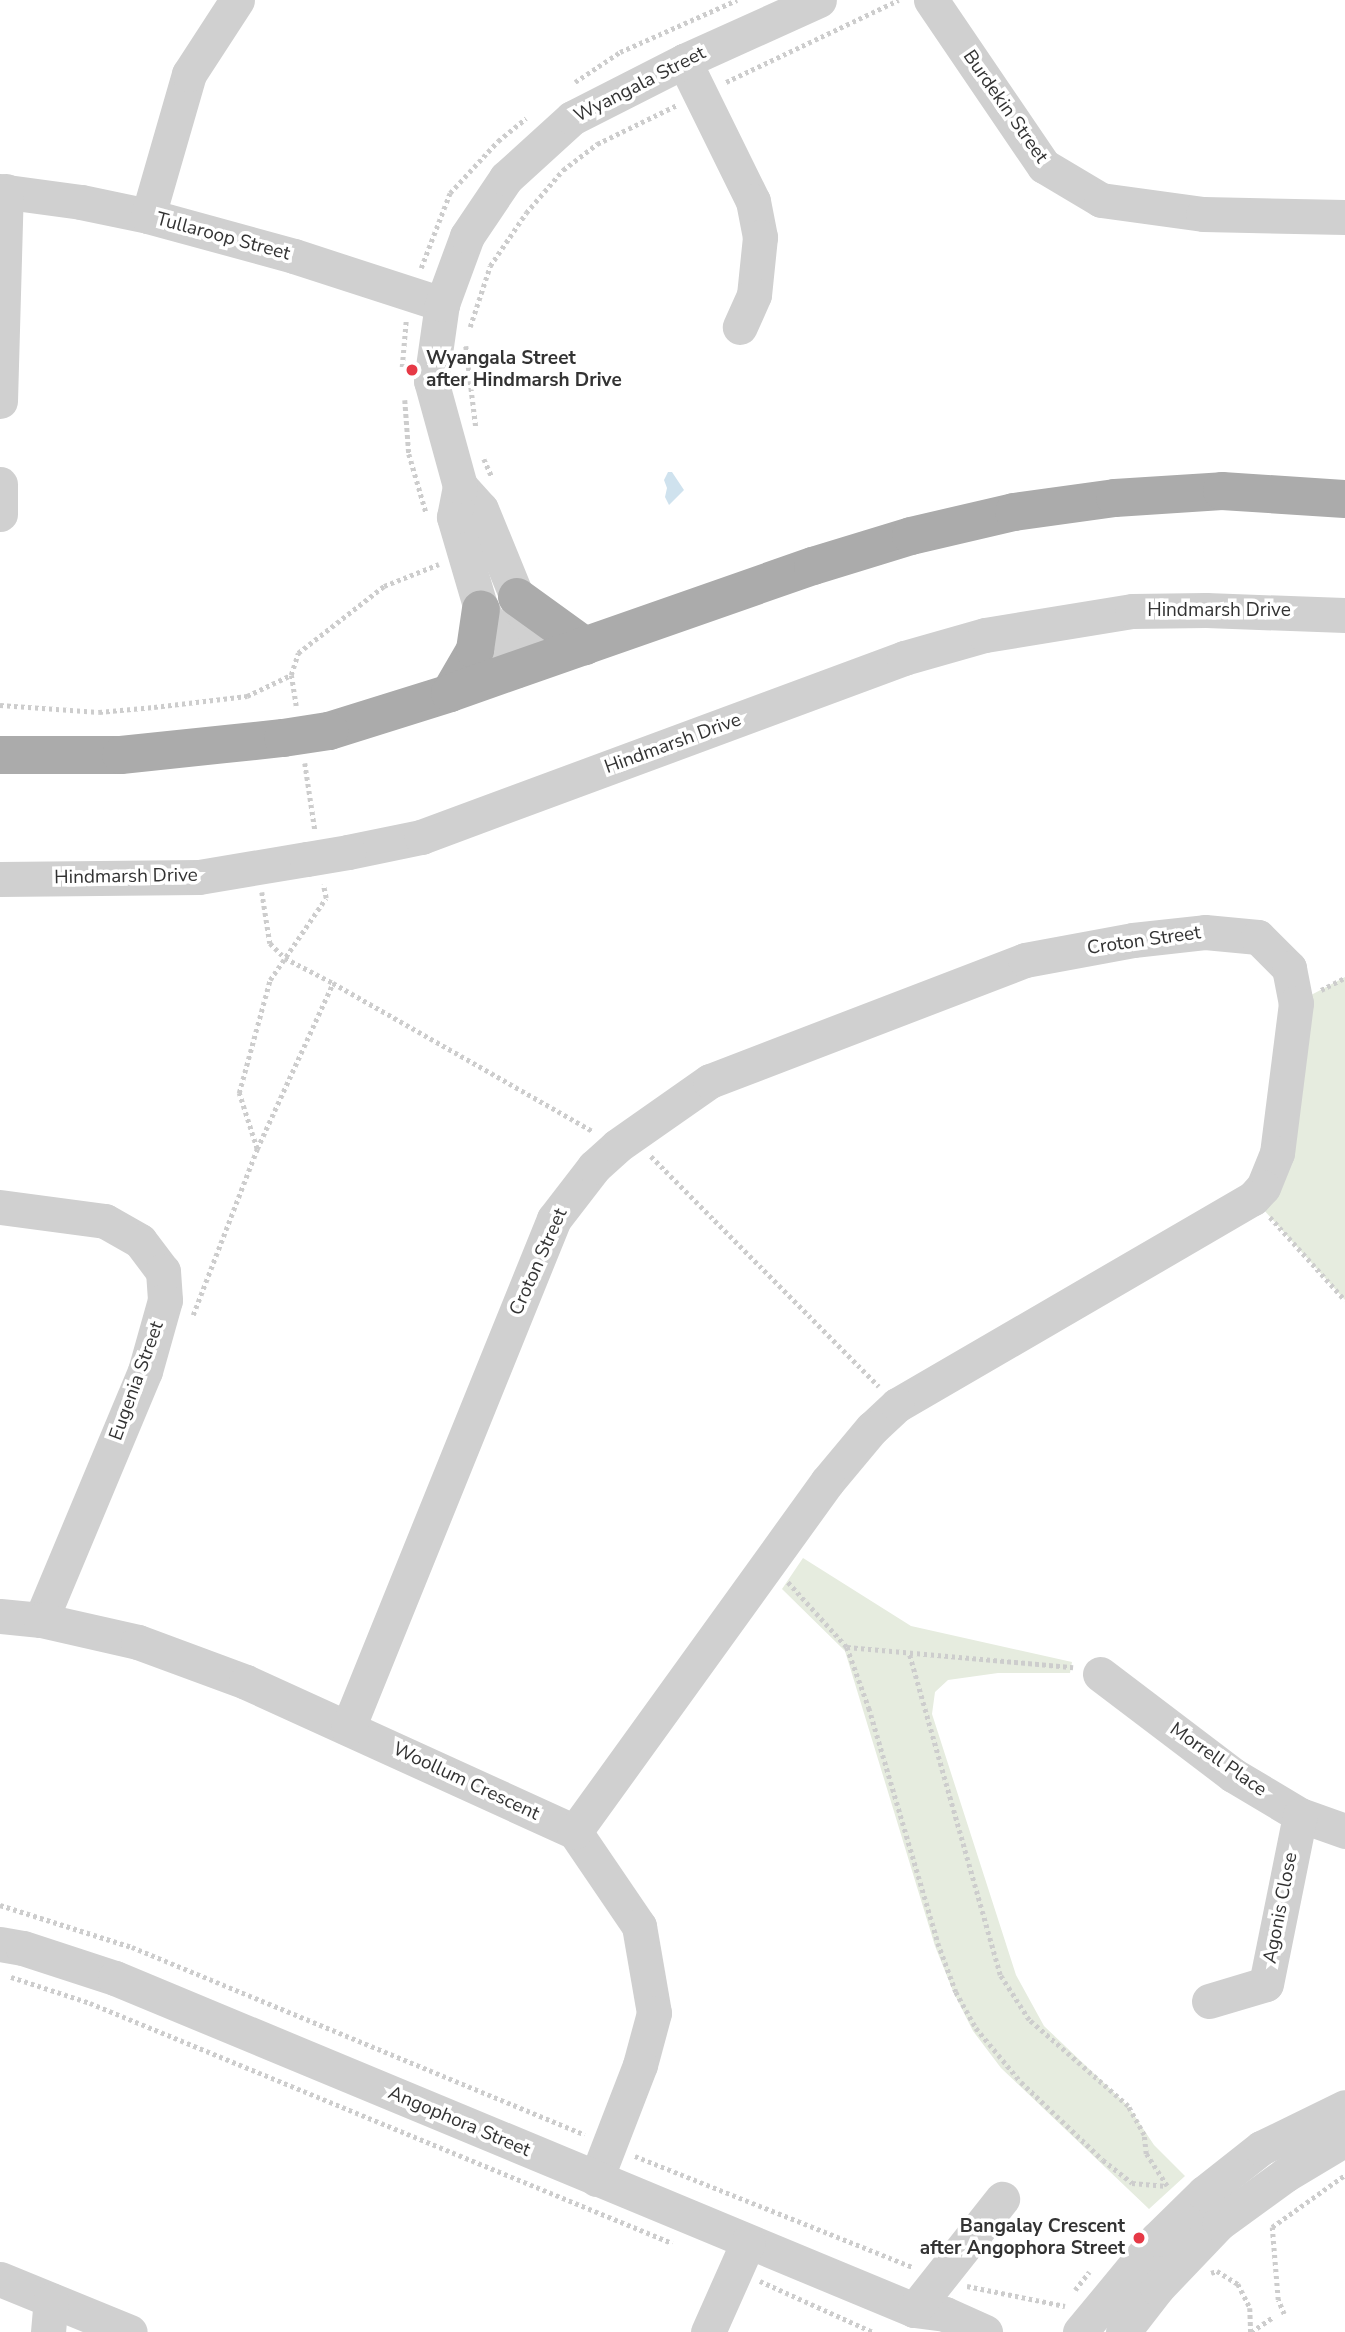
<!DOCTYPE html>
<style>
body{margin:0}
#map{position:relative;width:1345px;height:2332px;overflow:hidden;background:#fff;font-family:"Nunito Sans",sans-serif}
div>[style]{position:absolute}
.green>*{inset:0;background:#e6ecdf}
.water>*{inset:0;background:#cfe2ee}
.path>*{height:4.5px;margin-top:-2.25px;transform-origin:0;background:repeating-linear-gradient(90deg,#cdcdcd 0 3.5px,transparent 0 7px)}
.minor>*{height:35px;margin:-17.5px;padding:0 17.5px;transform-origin:17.5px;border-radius:17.5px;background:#d0d0d0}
.major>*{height:38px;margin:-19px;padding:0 19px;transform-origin:19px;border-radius:19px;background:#ababab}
.minor-bridge>*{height:35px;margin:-17.5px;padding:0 17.5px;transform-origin:17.5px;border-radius:17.5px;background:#d0d0d0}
.major-bridge>*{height:38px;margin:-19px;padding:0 19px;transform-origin:19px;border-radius:19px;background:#ababab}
.dots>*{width:19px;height:19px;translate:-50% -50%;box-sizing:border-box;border:4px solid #fff;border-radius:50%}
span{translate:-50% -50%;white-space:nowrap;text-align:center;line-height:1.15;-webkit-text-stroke:7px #fff;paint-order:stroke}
.street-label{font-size:19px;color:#333}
.poi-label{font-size:19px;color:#333;font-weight:700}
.left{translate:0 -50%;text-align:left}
.right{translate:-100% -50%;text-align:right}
</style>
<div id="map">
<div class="green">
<div style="clip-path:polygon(1345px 977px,1345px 1300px,1253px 1198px,1296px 1003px)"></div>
<div style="clip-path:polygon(803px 1558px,911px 1626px,1072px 1662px,1070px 1673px,998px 1673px,948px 1680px,935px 1692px,932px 1714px,1016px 1975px,1044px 2026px,1128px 2106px,1154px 2145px,1185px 2176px,1149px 2209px,1001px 2068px,973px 2031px,953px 1991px,935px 1946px,845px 1651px,782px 1589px)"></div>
</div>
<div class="water">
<div style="clip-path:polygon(668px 472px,672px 472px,684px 490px,669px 505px,665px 497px,667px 488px,664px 480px)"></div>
</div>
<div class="path">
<div style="left:575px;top:82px;width:54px;rotate:-33.7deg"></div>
<div style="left:620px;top:52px;width:128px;rotate:-24deg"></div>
<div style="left:726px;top:82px;width:191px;rotate:-25.4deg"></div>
<div style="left:421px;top:268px;width:80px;rotate:-68.9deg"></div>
<div style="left:450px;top:193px;width:71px;rotate:-47.3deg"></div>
<div style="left:498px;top:141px;width:36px;rotate:-39deg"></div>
<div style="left:470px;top:327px;width:64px;rotate:-71.8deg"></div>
<div style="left:490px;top:266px;width:64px;rotate:-55.8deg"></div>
<div style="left:526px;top:213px;width:57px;rotate:-49.3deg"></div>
<div style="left:563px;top:170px;width:43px;rotate:-37.4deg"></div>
<div style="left:597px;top:144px;width:89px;rotate:-26deg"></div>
<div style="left:466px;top:346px;width:83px;rotate:83deg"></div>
<div style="left:402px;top:367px;width:47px;rotate:-85.1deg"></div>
<div style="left:405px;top:400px;width:54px;rotate:85.8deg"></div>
<div style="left:409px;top:454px;width:60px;rotate:73.7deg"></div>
<div style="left:484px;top:459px;width:20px;rotate:66deg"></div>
<div style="left:0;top:705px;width:99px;rotate:4deg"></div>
<div style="left:99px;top:712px;width:55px;rotate:-5.2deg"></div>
<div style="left:154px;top:707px;width:94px;rotate:-6.7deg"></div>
<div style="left:247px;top:696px;width:49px;rotate:-25.5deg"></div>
<div style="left:296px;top:706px;width:31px;rotate:-99deg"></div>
<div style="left:291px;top:675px;width:23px;rotate:-72deg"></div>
<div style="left:298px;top:653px;width:109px;rotate:-37.9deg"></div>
<div style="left:384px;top:586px;width:59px;rotate:-21.8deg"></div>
<div style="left:305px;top:763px;width:68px;rotate:81.5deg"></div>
<div style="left:262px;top:892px;width:52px;rotate:81.1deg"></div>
<div style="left:270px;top:943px;width:21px;rotate:45deg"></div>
<div style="left:285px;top:958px;width:54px;rotate:27.5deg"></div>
<div style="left:333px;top:983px;width:298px;rotate:29.7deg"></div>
<div style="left:1321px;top:990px;width:27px;rotate:-27deg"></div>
<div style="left:257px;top:1149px;width:183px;rotate:-65.4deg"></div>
<div style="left:651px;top:1156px;width:324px;rotate:45.3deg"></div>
<div style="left:1270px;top:1217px;width:112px;rotate:47.9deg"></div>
<div style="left:193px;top:1315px;width:178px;rotate:-68.9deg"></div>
<div style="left:257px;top:1149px;width:59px;rotate:-107.8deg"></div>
<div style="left:239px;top:1093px;width:117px;rotate:-74.7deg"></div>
<div style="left:270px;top:980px;width:99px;rotate:-55.7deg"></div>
<div style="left:326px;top:898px;width:14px;rotate:-102deg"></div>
<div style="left:788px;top:1582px;width:88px;rotate:47.8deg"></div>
<div style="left:847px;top:1647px;width:65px;rotate:70.2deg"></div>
<div style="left:869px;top:1708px;width:245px;rotate:73.6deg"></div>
<div style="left:938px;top:1943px;width:52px;rotate:69.8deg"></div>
<div style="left:956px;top:1992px;width:41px;rotate:60.9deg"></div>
<div style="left:976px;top:2028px;width:70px;rotate:50.2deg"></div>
<div style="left:1021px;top:2082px;width:113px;rotate:43.6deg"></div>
<div style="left:1103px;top:2160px;width:37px;rotate:38deg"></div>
<div style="left:1132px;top:2183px;width:35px;rotate:5deg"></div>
<div style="left:1167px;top:2186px;width:38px;rotate:-123deg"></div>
<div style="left:1146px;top:2154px;width:19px;rotate:-96deg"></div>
<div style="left:1144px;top:2135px;width:33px;rotate:-119deg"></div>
<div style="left:1128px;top:2106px;width:131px;rotate:-139deg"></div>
<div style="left:1029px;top:2020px;width:54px;rotate:-122.8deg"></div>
<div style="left:1000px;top:1975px;width:335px;rotate:-105.8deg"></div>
<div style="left:847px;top:1647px;width:227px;rotate:5.1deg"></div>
<div style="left:0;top:1905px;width:139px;rotate:17.7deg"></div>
<div style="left:132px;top:1947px;width:490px;rotate:22.5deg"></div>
<div style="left:11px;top:1977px;width:83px;rotate:18.2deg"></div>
<div style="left:90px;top:2003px;width:630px;rotate:22.41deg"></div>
<div style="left:635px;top:2156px;width:299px;rotate:21.8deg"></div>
<div style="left:1211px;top:2273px;width:6px;rotate:-18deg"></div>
<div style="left:1217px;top:2271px;width:25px;rotate:32deg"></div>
<div style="left:1238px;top:2284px;width:27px;rotate:63deg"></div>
<div style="left:1250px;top:2308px;width:24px;rotate:88deg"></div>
<div style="left:1251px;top:2332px;width:27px;rotate:-34deg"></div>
<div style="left:760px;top:2281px;width:124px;rotate:24.3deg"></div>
<div style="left:967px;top:2286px;width:100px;rotate:11.5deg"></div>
<div style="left:1075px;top:2290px;width:23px;rotate:-52deg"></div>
<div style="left:1284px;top:2314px;width:15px;rotate:-113deg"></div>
<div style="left:1278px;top:2300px;width:73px;rotate:-94.7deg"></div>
<div style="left:1272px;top:2227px;width:90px;rotate:-35.5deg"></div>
</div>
<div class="minor">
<div style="left:931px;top:0;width:201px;rotate:55.8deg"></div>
<div style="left:1044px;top:166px;width:66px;rotate:30.8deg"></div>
<div style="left:1101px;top:200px;width:103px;rotate:7.8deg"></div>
<div style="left:1203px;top:214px;width:142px;rotate:1.2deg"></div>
<div style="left:684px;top:61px;width:156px;rotate:63.8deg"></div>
<div style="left:753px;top:201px;width:37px;rotate:79deg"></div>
<div style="left:760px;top:237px;width:58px;rotate:95.9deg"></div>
<div style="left:754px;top:295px;width:35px;rotate:114deg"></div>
<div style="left:0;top:191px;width:82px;rotate:7.7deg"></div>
<div style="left:81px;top:202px;width:68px;rotate:11.8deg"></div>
<div style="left:148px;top:216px;width:151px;rotate:15.3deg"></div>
<div style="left:294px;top:256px;width:156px;rotate:18deg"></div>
<div style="left:148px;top:216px;width:148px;rotate:-73.9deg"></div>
<div style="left:189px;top:74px;width:88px;rotate:-57deg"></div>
<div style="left:0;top:401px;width:210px;rotate:-88.4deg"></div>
<div style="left:0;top:484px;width:30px;rotate:90deg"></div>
<div style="left:460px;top:486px;width:31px;rotate:48deg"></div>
<div style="left:481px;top:509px;width:95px;rotate:67.8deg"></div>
<div style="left:517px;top:597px;width:50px;rotate:78.5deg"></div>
<div style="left:527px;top:646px;width:26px;rotate:113deg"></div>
<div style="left:517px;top:670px;width:71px;rotate:-120.5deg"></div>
<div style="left:481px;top:609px;width:96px;rotate:-106.4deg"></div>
<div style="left:454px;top:517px;width:32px;rotate:-79deg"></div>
<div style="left:460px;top:486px;width:109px;rotate:-105.4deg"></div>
<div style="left:431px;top:381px;width:78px;rotate:-81.9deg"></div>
<div style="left:442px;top:304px;width:72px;rotate:-69.8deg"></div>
<div style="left:467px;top:236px;width:70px;rotate:-56.1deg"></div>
<div style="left:506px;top:178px;width:89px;rotate:-42.3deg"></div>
<div style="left:572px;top:118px;width:126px;rotate:-27deg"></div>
<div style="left:684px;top:61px;width:148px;rotate:-24.3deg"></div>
<div style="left:348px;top:852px;width:75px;rotate:-11.6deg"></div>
<div style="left:421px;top:837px;width:515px;rotate:-20.33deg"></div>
<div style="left:904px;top:658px;width:84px;rotate:-15.9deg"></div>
<div style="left:985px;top:635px;width:149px;rotate:-9.3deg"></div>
<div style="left:1132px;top:611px;width:74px;rotate:-0.8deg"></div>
<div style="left:1206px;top:610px;width:139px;rotate:2.1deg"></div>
<div style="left:0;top:879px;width:199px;rotate:-0.6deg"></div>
<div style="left:199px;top:877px;width:109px;rotate:-9.5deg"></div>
<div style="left:0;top:1207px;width:106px;rotate:7.6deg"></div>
<div style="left:105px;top:1221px;width:40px;rotate:29.7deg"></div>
<div style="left:140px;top:1241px;width:38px;rotate:53deg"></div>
<div style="left:163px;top:1271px;width:29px;rotate:86deg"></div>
<div style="left:165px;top:1300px;width:74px;rotate:105.7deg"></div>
<div style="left:145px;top:1371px;width:270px;rotate:112.7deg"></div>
<div style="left:0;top:1616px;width:41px;rotate:5.6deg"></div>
<div style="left:41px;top:1620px;width:99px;rotate:12.8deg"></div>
<div style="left:138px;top:1642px;width:115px;rotate:20.3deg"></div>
<div style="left:246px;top:1682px;width:362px;rotate:24.5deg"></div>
<div style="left:575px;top:1832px;width:114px;rotate:55.8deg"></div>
<div style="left:639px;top:1926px;width:88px;rotate:80.2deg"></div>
<div style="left:654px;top:2013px;width:54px;rotate:105.1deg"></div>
<div style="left:640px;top:2065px;width:122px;rotate:111.1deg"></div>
<div style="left:1100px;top:1674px;width:167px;rotate:37.2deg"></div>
<div style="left:1233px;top:1775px;width:78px;rotate:30.8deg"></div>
<div style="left:1300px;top:1815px;width:48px;rotate:19.6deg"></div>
<div style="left:348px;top:1728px;width:549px;rotate:-67.97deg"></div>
<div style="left:554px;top:1219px;width:66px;rotate:-52.4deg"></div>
<div style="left:594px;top:1167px;width:31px;rotate:-42deg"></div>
<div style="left:617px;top:1146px;width:113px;rotate:-35deg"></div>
<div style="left:710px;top:1081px;width:337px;rotate:-21deg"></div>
<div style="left:1025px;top:960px;width:110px;rotate:-10.5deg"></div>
<div style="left:1133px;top:940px;width:72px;rotate:-6.3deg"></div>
<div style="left:1205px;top:932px;width:53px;rotate:5.4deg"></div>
<div style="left:1258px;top:937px;width:44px;rotate:45deg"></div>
<div style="left:1289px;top:968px;width:36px;rotate:79deg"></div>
<div style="left:1296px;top:1003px;width:151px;rotate:97.2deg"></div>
<div style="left:1277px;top:1153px;width:37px;rotate:112deg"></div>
<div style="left:1263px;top:1187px;width:15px;rotate:132deg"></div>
<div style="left:1253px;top:1198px;width:412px;rotate:149.8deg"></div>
<div style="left:897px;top:1405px;width:34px;rotate:137deg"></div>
<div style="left:872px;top:1428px;width:70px;rotate:129.8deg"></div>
<div style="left:827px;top:1482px;width:431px;rotate:125.8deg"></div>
<div style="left:0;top:1944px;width:23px;rotate:10deg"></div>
<div style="left:23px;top:1948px;width:97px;rotate:18.1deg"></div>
<div style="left:115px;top:1978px;width:865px;rotate:22.56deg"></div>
<div style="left:914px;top:2310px;width:31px;rotate:7deg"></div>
<div style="left:945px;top:2314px;width:44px;rotate:24.2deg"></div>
<div style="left:1209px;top:2001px;width:59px;rotate:-16.6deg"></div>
<div style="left:1266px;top:1984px;width:172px;rotate:-78.6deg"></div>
<div style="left:0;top:2279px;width:140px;rotate:22.2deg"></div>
<div style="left:914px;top:2310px;width:142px;rotate:-51.6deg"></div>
<div style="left:48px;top:2332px;width:32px;rotate:-85deg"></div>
<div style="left:708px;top:2332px;width:98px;rotate:-66deg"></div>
<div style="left:1080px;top:2332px;width:121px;rotate:-50.4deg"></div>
<div style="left:1157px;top:2239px;width:66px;rotate:-44.4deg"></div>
<div style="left:1204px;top:2193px;width:73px;rotate:-38.3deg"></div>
<div style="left:1261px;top:2148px;width:93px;rotate:-26deg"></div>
<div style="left:1123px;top:2332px;width:56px;rotate:-52.3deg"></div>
<div style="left:1157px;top:2288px;width:90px;rotate:-46.4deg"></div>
<div style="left:1219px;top:2223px;width:82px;rotate:-36deg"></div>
<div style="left:1285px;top:2175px;width:70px;rotate:-31deg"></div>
</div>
<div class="major">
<div style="left:517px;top:597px;width:84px;rotate:35.8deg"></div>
<div style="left:450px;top:693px;width:50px;rotate:-59.8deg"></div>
<div style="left:475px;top:650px;width:41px;rotate:-81.7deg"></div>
<div style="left:329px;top:731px;width:127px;rotate:-17.4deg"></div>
<div style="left:450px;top:693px;width:385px;rotate:-19.3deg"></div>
<div style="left:813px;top:566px;width:102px;rotate:-17deg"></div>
<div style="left:911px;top:536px;width:106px;rotate:-13.1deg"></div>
<div style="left:1014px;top:512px;width:102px;rotate:-7.9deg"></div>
<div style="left:1115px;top:498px;width:107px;rotate:-3.7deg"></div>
<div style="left:1222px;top:491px;width:123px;rotate:3.7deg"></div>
<div style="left:0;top:755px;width:121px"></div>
<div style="left:121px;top:755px;width:163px;rotate:-6deg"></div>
</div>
<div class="minor-bridge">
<div style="left:307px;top:859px;width:42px;rotate:-9.7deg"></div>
</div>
<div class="major-bridge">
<div style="left:283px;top:738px;width:47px;rotate:-8.7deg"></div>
</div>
<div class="dots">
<div style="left:412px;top:370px;background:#e63946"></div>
<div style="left:1139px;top:2238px;background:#e63946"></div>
</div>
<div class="street-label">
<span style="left:640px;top:85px;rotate:-27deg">Wyangala Street</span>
<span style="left:1005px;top:107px;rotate:55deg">Burdekin Street</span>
<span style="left:223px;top:237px;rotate:15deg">Tullaroop Street</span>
<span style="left:1219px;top:611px">Hindmarsh Drive</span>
<span style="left:673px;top:744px;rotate:-20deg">Hindmarsh Drive</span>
<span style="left:126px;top:877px;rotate:-1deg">Hindmarsh Drive</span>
<span style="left:1144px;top:941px;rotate:-8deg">Croton Street</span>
<span style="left:539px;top:1262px;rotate:-66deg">Croton Street</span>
<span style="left:137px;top:1381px;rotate:-70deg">Eugenia Street</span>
<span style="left:1218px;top:1760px;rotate:35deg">Morrell Place</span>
<span style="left:466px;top:1782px;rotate:25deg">Woollum Crescent</span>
<span style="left:1281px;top:1908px;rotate:-79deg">Agonis Close</span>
<span style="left:459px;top:2122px;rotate:23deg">Angophora Street</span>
</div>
<div class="poi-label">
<span class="left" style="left:426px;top:370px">Wyangala Street<br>after Hindmarsh Drive</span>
<span class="right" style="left:1125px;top:2238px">Bangalay Crescent<br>after Angophora Street</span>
</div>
</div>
